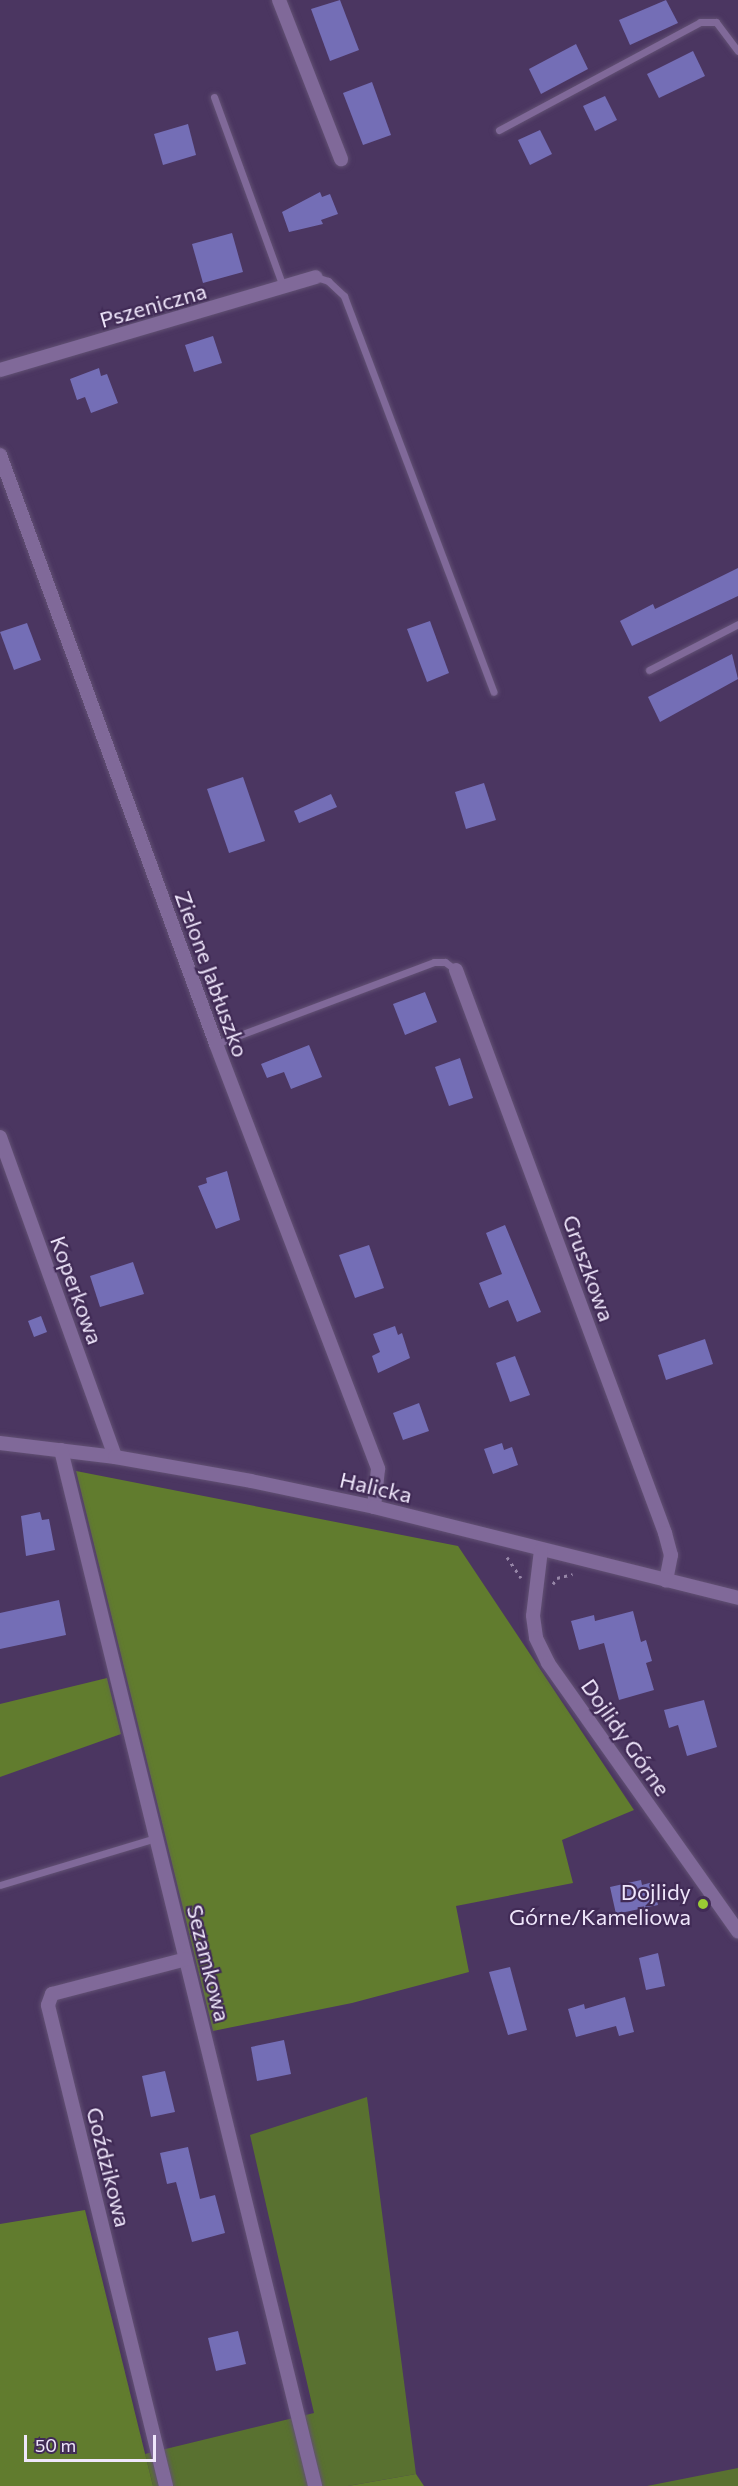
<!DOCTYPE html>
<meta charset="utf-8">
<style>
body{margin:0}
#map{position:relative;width:738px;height:2486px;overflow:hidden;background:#4b3661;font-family:Commissioner,sans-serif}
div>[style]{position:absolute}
.green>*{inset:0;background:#597130}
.forest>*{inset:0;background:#617c2e}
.building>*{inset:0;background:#746eb6}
.path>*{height:3px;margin-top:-1.5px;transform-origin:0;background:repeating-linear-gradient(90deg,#9787a8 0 3px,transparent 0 7.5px)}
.roads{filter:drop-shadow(0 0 2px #625174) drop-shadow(0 0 2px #625174)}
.service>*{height:7px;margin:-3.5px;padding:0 3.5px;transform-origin:3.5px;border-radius:3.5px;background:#806999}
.minor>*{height:14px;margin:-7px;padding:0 7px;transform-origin:7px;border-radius:7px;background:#806999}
.dots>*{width:16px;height:16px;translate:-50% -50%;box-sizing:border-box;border:3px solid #412b56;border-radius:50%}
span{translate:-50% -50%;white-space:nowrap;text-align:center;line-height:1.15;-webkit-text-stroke:4.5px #412b56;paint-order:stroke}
.street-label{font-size:22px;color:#efe6fb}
.poi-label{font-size:22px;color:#efe6fb}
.right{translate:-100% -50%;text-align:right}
.scale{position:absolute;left:24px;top:2435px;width:132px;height:27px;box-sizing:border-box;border:3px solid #efe6fb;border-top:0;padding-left:8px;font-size:18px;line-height:21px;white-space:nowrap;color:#efe6fb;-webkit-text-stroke:4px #412b56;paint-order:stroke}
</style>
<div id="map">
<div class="green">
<div style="clip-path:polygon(367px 2097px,416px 2474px,348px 2486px,153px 2486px,145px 2454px,314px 2413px,250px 2135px)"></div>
<div style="clip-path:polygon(738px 2468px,738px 2486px,647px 2486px)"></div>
</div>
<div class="forest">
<div style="clip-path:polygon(76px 1471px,458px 1546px,634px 1810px,562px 1840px,573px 1883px,456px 1906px,469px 1972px,352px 2003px,213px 2031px)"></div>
<div style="clip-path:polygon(107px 1678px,121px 1734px,0 1777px,0 1704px)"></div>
<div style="clip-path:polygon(85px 2210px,153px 2486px,0 2486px,0 2224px)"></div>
<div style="clip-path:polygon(416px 2474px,424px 2486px,348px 2486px)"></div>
</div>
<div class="building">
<div style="clip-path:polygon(340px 0,359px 50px,330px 61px,311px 9px)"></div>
<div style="clip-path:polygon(666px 0,678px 23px,630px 45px,619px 20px)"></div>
<div style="clip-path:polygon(576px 44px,588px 69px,541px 94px,529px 69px)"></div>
<div style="clip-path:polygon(693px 51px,705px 76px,659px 98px,647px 74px)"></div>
<div style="clip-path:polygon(372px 82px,391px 135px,363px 145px,343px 93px)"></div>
<div style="clip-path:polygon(605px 96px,617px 120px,595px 131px,583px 106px)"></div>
<div style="clip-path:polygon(188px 124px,196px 155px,163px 165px,154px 134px)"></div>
<div style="clip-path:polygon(540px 130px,552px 154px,530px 165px,518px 140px)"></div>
<div style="clip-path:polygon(320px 192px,322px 197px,330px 194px,338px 214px,321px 220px,323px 224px,289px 232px,282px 212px)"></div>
<div style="clip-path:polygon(232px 233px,243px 272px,203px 283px,192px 244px)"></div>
<div style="clip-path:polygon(213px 336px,222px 363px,194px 372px,185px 345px)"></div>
<div style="clip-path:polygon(99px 368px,101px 376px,107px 374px,118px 403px,91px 413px,85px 397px,77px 400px,70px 379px)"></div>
<div style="clip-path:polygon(738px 568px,738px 596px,632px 646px,620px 621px,653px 604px,655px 609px)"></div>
<div style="clip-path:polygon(430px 621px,449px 673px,427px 682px,407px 629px)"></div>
<div style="clip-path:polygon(27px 623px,41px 660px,14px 670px,0 632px)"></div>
<div style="clip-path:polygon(732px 654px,738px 679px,660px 722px,648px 697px)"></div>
<div style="clip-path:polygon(243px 777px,265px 841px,229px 853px,207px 789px)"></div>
<div style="clip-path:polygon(484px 783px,496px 820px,466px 829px,455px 792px)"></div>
<div style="clip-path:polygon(331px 794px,337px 807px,299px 823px,294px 811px)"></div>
<div style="clip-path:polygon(425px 992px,437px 1022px,405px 1035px,393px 1004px)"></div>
<div style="clip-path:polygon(309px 1045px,322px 1077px,291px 1089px,284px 1072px,267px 1078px,261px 1064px)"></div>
<div style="clip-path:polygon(460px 1058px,473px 1098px,449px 1106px,435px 1067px)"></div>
<div style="clip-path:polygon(227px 1171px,240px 1220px,216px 1229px,198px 1186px,207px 1183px,206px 1178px)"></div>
<div style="clip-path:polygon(505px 1225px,541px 1312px,517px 1322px,508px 1300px,489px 1308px,479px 1283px,502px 1274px,486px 1233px)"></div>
<div style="clip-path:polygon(369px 1245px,384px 1288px,355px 1298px,339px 1255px)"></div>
<div style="clip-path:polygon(133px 1262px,144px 1294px,100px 1307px,90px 1276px)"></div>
<div style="clip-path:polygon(41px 1316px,47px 1332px,34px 1337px,28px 1321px)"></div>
<div style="clip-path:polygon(395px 1326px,398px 1335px,402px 1333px,410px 1358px,378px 1373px,372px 1356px,380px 1352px,373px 1334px)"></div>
<div style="clip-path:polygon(705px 1339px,713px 1364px,666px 1380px,658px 1355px)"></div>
<div style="clip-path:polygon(515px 1356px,530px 1395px,510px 1402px,496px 1363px)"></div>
<div style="clip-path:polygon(419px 1403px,429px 1431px,403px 1440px,393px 1413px)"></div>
<div style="clip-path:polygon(502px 1443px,504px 1450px,512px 1447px,518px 1465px,493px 1474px,484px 1449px)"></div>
<div style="clip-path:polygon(40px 1512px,42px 1520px,49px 1519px,55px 1550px,26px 1556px,21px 1516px)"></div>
<div style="clip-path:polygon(59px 1600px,66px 1635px,0 1649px,0 1613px)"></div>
<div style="clip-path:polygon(633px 1611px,641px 1642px,646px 1640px,652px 1661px,646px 1663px,654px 1690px,619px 1700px,604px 1643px,579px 1650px,571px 1621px,594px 1615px,595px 1621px)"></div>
<div style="clip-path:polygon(704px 1700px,717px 1747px,687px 1756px,678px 1725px,669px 1728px,664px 1710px)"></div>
<div style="clip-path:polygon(641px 1880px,642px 1885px,653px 1882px,658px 1905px,616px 1914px,610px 1887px)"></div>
<div style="clip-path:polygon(658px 1953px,665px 1986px,646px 1990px,639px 1958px)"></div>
<div style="clip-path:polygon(510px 1967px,527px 2030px,508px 2035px,489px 1972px)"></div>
<div style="clip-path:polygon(625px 1997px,634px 2032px,619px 2036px,616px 2026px,576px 2037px,568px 2009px,584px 2004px,585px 2009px)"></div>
<div style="clip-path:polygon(284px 2040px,291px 2074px,257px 2081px,251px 2047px)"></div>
<div style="clip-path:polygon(165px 2071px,175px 2112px,151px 2117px,142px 2076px)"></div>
<div style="clip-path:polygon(188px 2147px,200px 2199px,215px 2195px,225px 2233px,192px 2242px,176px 2182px,167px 2184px,160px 2153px)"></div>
<div style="clip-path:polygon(238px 2331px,246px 2364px,216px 2371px,208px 2338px)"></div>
</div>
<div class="path">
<div style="left:507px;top:1557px;width:25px;rotate:56deg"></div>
<div style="left:553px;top:1584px;width:7px;rotate:-56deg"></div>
<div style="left:557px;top:1578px;width:16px;rotate:-14deg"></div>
</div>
<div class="roads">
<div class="service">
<div style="left:214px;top:97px;width:202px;rotate:70deg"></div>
<div style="left:499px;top:130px;width:228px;rotate:-28.2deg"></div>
<div style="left:700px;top:22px;width:16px"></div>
<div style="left:716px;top:22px;width:36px;rotate:53deg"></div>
<div style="left:316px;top:277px;width:13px;rotate:18deg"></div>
<div style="left:328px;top:281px;width:22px;rotate:43deg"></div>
<div style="left:344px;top:296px;width:423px;rotate:69.3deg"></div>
<div style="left:649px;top:670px;width:100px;rotate:-27.3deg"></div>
<div style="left:216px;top:1044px;width:233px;rotate:-20.6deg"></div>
<div style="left:434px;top:962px;width:11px"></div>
<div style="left:445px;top:962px;width:14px;rotate:36deg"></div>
<div style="left:0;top:1885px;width:163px;rotate:-16.8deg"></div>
</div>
<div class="minor">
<div style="left:279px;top:0;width:171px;rotate:68.7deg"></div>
<div style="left:0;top:370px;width:329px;rotate:-16.4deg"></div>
<div style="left:0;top:455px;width:627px;rotate:69.86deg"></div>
<div style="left:216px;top:1044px;width:455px;rotate:69.1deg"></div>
<div style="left:378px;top:1469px;width:38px;rotate:96deg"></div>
<div style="left:456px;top:970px;width:601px;rotate:69.63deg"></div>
<div style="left:665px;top:1533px;width:23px;rotate:75deg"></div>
<div style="left:671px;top:1555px;width:26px;rotate:101deg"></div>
<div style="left:0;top:1137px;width:340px;rotate:70.2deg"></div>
<div style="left:0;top:1443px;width:116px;rotate:6.9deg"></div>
<div style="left:115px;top:1457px;width:138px;rotate:10deg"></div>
<div style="left:251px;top:1481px;width:126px;rotate:11.9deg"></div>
<div style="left:374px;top:1507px;width:375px;rotate:14deg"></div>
<div style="left:61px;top:1450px;width:1067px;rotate:76.22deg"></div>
<div style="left:541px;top:1550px;width:66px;rotate:96.9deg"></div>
<div style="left:533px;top:1616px;width:22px;rotate:82deg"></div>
<div style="left:536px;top:1638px;width:28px;rotate:64deg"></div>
<div style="left:548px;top:1663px;width:329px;rotate:54.7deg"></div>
<div style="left:166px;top:2486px;width:495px;rotate:-103.8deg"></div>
<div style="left:48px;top:2005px;width:12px;rotate:-70deg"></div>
<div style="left:52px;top:1994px;width:138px;rotate:-14.6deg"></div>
</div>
</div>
<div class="dots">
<div style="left:703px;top:1904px;background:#9acb34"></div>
</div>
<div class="street-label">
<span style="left:153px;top:305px;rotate:-16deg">Pszeniczna</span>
<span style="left:212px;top:974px;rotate:70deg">Zielone Jabłuszko</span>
<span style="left:589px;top:1268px;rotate:70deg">Gruszkowa</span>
<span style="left:77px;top:1290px;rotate:70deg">Koperkowa</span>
<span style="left:376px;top:1487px;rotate:13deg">Halicka</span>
<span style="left:626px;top:1737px;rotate:55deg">Dojlidy Górne</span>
<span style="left:209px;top:1963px;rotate:76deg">Sezamkowa</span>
<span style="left:109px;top:2167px;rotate:76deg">Goździkowa</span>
</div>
<div class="poi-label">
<span class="right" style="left:691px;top:1904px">Dojlidy<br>Górne/Kameliowa</span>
</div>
<div class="scale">50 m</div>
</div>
